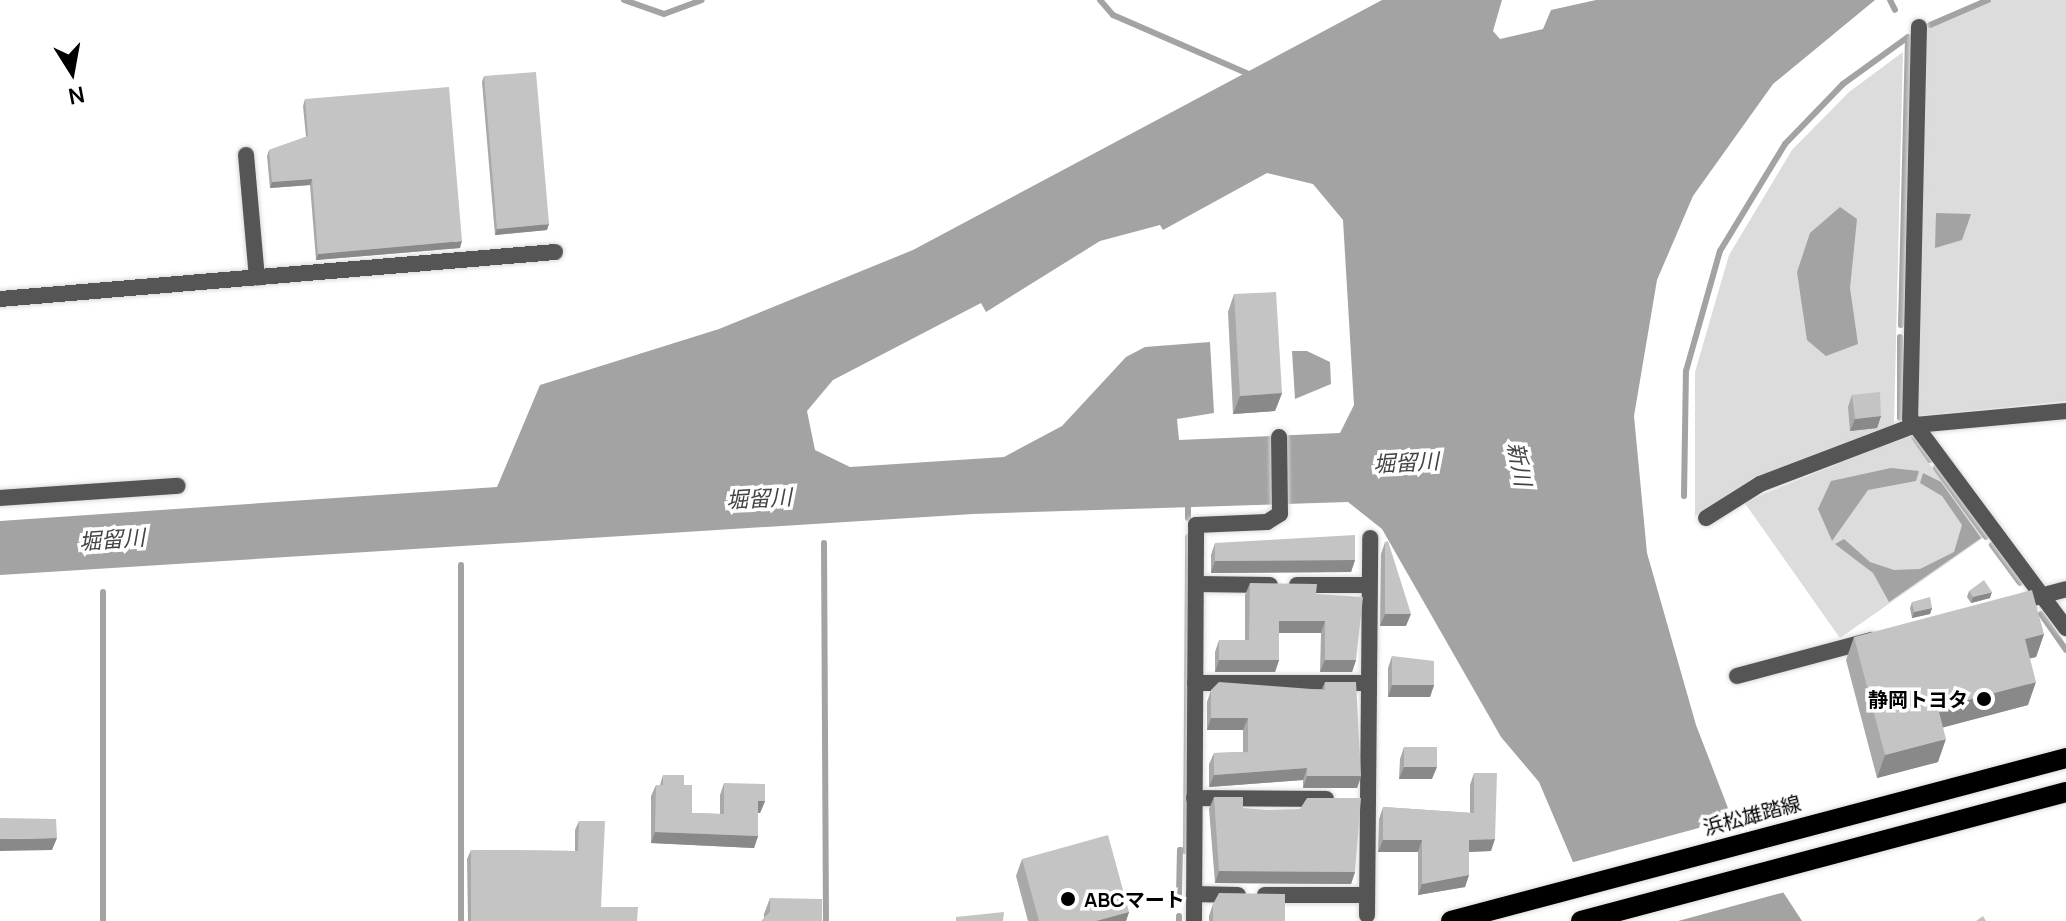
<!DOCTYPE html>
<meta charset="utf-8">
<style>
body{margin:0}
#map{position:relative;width:2066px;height:921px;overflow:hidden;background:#fff;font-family:Manrope,"Noto Sans JP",sans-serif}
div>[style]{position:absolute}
.green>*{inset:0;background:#dcdcdc}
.water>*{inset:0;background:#a3a3a3}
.pier>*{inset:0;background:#fff}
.stream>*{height:6px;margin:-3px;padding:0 3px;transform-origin:3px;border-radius:3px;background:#a3a3a3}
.roads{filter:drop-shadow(0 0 2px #dbdbdb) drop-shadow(0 0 2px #dbdbdb)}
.minor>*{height:16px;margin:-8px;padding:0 8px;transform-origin:8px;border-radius:8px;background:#555}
.primary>*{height:20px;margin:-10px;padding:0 10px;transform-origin:10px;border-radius:10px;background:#000}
.wall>*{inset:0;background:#a9a9a9}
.shaded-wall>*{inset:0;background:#898989}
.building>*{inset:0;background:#c4c4c4}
.dots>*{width:22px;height:22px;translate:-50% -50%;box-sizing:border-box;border:4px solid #fff;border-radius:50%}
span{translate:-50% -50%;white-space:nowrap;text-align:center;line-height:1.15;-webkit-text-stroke:7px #fff;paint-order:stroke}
.poi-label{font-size:20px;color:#000;font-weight:700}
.right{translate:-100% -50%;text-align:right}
.left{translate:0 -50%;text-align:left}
.street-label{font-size:20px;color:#000}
.water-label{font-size:22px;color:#444;font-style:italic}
.north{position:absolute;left:32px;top:32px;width:80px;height:80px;-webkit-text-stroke:6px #fff;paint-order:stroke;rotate:169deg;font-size:22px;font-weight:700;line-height:32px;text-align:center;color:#000}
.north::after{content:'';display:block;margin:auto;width:28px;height:36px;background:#000;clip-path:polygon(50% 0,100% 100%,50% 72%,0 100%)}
</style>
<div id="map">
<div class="green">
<div style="clip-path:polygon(1992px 0,2066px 0,2066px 401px,1918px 416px,1927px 28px)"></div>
<div style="clip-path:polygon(1903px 52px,1894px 424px,1757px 477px,1695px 516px,1695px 372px,1729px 255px,1792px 150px,1849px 92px)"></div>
<div style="clip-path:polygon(1909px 435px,1983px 538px,1840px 638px,1744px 502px)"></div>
</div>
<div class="water">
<div style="clip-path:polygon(evenodd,1382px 0,1502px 0,1493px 31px,1500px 39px,1543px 29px,1551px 10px,1596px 0,1875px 0,1773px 84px,1693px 196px,1657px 280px,1634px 416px,1647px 553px,1696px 725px,1728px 808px,1802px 921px,1598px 921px,1539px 782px,1501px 737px,1382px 529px,1348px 502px,973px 514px,0 575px,0 521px,497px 487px,540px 385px,719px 329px,913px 250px,1382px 0,1267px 173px,1313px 184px,1343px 220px,1354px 405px,1340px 433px,1179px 440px,1177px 419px,1214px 413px,1210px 342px,1145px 347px,1126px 357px,1062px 426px,1004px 457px,850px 467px,815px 450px,807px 411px,833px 380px,981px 303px,986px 312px,1100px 241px,1160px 225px,1163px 230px,1267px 173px)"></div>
<div style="clip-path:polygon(1840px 207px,1857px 219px,1850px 288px,1858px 344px,1826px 356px,1807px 340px,1797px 272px,1810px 233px)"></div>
<div style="clip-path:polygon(1936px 213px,1971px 214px,1962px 240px,1935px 248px)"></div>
<div style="clip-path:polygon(1307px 351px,1330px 362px,1331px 384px,1295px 399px,1292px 351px)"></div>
<div style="clip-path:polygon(1891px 468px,1919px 471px,1916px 481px,1868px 490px,1832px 541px,1818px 509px,1831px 481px)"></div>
<div style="clip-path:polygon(1923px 473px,1941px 482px,1981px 538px,1889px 602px,1873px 573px,1835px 544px,1844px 539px,1870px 562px,1894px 570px,1920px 569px,1954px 552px,1962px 525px,1942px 496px,1920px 483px)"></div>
</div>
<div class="pier">
<div style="clip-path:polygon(1739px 817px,1785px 892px,1678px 921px,1594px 921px,1570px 863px)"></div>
</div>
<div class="stream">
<div style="left:624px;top:0;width:42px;rotate:19.3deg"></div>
<div style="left:664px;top:14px;width:40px;rotate:-20.2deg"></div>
<div style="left:1100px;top:0;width:20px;rotate:49deg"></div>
<div style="left:1113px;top:15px;width:148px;rotate:23.5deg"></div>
<div style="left:1890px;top:0;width:11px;rotate:63deg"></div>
<div style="left:1930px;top:25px;width:63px;rotate:-23.3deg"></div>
<div style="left:1901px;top:325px;width:288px;rotate:-88.6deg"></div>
<div style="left:1900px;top:418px;width:81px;rotate:-90deg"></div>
<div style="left:1914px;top:437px;width:28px;rotate:55deg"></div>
<div style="left:1936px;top:468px;width:85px;rotate:54.1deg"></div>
<div style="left:1684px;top:496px;width:125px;rotate:-89.1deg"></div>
<div style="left:1686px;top:371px;width:125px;rotate:-74.2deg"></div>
<div style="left:1720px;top:251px;width:125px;rotate:-58.7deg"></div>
<div style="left:1785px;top:144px;width:83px;rotate:-46deg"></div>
<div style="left:1843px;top:84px;width:80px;rotate:-35.9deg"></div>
<div style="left:1188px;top:518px;width:16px;rotate:-90deg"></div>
<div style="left:824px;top:543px;width:378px;rotate:89.7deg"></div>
<div style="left:1992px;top:545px;width:47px;rotate:53.6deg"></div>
<div style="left:2041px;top:614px;width:44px;rotate:55.2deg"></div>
<div style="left:1179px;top:894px;width:44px;rotate:-88.7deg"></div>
<div style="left:1180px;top:850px;width:6px;rotate:9deg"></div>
<div style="left:1186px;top:851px;width:314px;rotate:-89.6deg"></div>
<div style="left:103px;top:921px;width:329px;rotate:-90deg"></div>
<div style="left:461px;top:921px;width:356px;rotate:-90deg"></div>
<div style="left:1179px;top:921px;width:5px;rotate:-90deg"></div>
</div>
<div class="roads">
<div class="minor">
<div style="left:1919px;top:27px;width:391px;rotate:91.3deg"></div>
<div style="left:1910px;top:418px;width:262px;rotate:53.4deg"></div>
<div style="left:246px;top:155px;width:123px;rotate:84.9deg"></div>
<div style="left:0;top:299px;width:557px;rotate:-4.84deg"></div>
<div style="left:0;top:498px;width:178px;rotate:-3.9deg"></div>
<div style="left:1706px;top:518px;width:64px;rotate:-32.2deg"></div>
<div style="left:1760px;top:484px;width:166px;rotate:-20.8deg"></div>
<div style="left:1915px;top:425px;width:152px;rotate:-5.3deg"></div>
<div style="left:1196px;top:584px;width:74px;rotate:0.8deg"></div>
<div style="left:1297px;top:585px;width:72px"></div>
<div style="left:2033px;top:598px;width:34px;rotate:-15deg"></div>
<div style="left:1737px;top:676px;width:139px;rotate:-15deg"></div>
<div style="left:1195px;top:683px;width:173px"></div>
<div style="left:1194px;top:798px;width:132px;rotate:0.4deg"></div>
<div style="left:1194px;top:894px;width:44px;rotate:1.3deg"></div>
<div style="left:1265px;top:895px;width:102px"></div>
<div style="left:1367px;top:915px;width:377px;rotate:-89.5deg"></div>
<div style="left:1194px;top:921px;width:396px;rotate:-89.7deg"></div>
<div style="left:1196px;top:525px;width:71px;rotate:-2.4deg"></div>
<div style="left:1267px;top:522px;width:15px;rotate:-32deg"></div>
<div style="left:1280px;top:514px;width:77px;rotate:-90.7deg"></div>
</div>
<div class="primary">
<div style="left:1451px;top:921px;width:636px;rotate:-14.84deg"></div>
<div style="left:1581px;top:921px;width:502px;rotate:-14.89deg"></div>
</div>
</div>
<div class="wall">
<div style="clip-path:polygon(484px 76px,547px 230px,495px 235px,482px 82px)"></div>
<div style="clip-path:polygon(305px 99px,460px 248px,316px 260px,310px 185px,270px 188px,267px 156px,269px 150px,306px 137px,303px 106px)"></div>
<div style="clip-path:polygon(1234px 294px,1282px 393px,1275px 411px,1233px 414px,1228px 312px)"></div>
<div style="clip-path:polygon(1852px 395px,1881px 416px,1877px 428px,1850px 431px,1848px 407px)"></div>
<div style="clip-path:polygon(1385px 542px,1406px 626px,1380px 626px,1381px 554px)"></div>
<div style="clip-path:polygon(1215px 543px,1355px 560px,1351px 572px,1211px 573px,1211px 555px)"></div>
<div style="clip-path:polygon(1250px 583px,1316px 594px,1356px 660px,1352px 672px,1320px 672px,1321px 633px,1279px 633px,1279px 660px,1275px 672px,1215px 672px,1215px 652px,1219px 640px,1245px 640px,1245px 595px)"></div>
<div style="clip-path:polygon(1969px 591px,1990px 598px,1971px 603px,1967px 597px)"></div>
<div style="clip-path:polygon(1912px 602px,1932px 608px,1930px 614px,1912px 618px,1910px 608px)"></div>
<div style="clip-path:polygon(2044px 634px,2036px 657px,2030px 658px,2028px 705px,1943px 727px,1938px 762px,1877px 778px,1846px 660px,1854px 637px)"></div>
<div style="clip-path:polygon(1392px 656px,1434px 685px,1430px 697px,1388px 697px,1388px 668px)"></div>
<div style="clip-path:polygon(1325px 682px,1361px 776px,1357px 788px,1303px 788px,1303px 780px,1209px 787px,1209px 764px,1214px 753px,1243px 752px,1243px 730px,1207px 730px,1207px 702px,1211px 690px,1322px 689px)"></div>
<div style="clip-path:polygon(1404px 747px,1432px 779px,1399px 779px,1400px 759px)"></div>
<div style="clip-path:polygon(1474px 773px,1491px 851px,1469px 852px,1469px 875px,1465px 887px,1418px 895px,1418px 852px,1378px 852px,1379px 819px,1383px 807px,1470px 813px,1470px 785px)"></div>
<div style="clip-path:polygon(663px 775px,684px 785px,692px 813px,720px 814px,720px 795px,724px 783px,765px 801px,760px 813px,758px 813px,758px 836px,754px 848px,651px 843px,651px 796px,656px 785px,660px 785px)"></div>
<div style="clip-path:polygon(1214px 797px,1243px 808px,1355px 872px,1351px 884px,1215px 883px,1209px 809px)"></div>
<div style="clip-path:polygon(579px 821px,601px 907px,637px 921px,468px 921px,467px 859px,471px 850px,575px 851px,575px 830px)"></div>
<div style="clip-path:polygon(1022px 859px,1129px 912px,1126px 921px,1028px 921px,1016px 876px)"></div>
<div style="clip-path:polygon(770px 898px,822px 921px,764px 918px,764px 914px)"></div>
<div style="clip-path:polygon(1213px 904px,1285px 921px,1209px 921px,1209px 916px)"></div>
</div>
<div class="shaded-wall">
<div style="clip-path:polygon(312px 179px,310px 185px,270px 188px,272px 182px)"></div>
<div style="clip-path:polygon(549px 224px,547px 230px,495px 235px,497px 229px)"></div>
<div style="clip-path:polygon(462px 241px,460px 248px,316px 260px,318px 254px)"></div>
<div style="clip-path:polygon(1282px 393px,1275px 411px,1233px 414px,1240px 396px)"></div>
<div style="clip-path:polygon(1881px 416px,1877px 428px,1850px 431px,1855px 419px)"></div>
<div style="clip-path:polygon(1355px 560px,1351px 572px,1211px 573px,1215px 561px)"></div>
<div style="clip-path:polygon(1992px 592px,1990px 598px,1971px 603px,1973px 597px)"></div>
<div style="clip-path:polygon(1932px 608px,1930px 614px,1912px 618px,1914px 612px)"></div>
<div style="clip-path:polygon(1385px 614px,1411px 614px,1406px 626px,1380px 626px)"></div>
<div style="clip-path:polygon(1279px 621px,1325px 621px,1321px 633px,1275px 633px)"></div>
<div style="clip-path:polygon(2044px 634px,2036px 657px,2016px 662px,2025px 639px)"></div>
<div style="clip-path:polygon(1219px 660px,1279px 660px,1275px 672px,1215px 672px)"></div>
<div style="clip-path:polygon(1325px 660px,1356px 660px,1352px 672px,1320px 672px)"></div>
<div style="clip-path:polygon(2036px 682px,2028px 705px,1930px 731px,1938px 708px)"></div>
<div style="clip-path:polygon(1392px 685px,1434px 685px,1430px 697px,1388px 697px)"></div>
<div style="clip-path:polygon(1211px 718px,1248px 718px,1243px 730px,1207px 730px)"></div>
<div style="clip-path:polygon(1946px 739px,1938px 762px,1877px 778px,1885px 755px)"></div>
<div style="clip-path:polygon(1404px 767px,1437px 767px,1432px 779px,1399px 779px)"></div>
<div style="clip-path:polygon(1307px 768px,1303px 780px,1209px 787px,1214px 775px)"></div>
<div style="clip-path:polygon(1307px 776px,1361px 776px,1357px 788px,1303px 788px)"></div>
<div style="clip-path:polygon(758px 801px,765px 801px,760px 813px,754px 813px)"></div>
<div style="clip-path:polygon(655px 832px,758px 836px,754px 848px,651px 843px)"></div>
<div style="clip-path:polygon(57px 838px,52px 850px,0 851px,0 839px)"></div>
<div style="clip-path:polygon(1495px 839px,1491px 851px,1465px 852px,1469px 840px)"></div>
<div style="clip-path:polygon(1383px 840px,1422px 840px,1418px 852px,1378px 852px)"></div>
<div style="clip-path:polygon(1219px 871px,1355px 872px,1351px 884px,1215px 883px)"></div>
<div style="clip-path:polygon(1469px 875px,1465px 887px,1418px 895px,1422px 884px)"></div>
<div style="clip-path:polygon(1129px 912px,1126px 921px,1096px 921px)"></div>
</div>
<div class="building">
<div style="clip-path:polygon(536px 72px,549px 224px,497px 229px,484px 76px)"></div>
<div style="clip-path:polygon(449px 87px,462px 241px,318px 254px,312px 179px,272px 182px,269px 150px,308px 136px,305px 99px)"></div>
<div style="clip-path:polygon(1276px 292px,1282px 393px,1240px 396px,1234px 294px)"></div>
<div style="clip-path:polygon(1880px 392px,1881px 416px,1855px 419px,1852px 395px)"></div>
<div style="clip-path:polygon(1355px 535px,1355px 560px,1215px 561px,1215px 543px)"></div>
<div style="clip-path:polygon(1388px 541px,1411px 614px,1385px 614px,1385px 542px)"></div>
<div style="clip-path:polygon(1984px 580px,1992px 592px,1973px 597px,1969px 591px)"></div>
<div style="clip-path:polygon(1250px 583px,1317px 584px,1316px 594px,1363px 597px,1356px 660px,1325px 660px,1325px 621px,1279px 621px,1279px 660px,1219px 660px,1219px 640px,1249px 640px)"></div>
<div style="clip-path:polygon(2032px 590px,2044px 634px,2025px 639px,2036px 682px,1938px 708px,1946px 739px,1885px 755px,1854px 637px)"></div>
<div style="clip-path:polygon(1930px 597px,1932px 608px,1914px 612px,1912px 602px)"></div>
<div style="clip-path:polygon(1392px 656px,1434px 661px,1434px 685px,1392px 685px)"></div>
<div style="clip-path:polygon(1219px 682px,1325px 690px,1325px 682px,1356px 682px,1361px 776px,1307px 776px,1307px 768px,1214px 775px,1214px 753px,1248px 752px,1248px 718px,1211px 718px,1211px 690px)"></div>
<div style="clip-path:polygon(1404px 747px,1437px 747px,1437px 767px,1404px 767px)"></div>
<div style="clip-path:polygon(1474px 773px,1497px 773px,1495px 839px,1469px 840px,1469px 875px,1422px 884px,1422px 840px,1383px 840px,1383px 807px,1474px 813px)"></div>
<div style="clip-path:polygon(663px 775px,684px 775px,684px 785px,692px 785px,692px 813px,724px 814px,724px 783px,765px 784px,765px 801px,758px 801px,758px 836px,655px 832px,656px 785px,663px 785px)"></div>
<div style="clip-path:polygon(1214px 797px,1243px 797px,1243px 808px,1267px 810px,1300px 809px,1307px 798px,1361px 798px,1355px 872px,1219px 871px)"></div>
<div style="clip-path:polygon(0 818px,56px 819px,57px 838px,0 839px)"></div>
<div style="clip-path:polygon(579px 821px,605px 821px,601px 907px,638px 907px,637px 921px,471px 921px,471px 850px,578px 851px)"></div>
<div style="clip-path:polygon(1108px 835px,1129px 912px,1096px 921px,1039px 921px,1022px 859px)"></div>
<div style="clip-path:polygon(1219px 893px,1285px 894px,1285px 921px,1213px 921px,1213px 904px)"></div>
<div style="clip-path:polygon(770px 898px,822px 899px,822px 921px,761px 921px,770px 912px)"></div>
<div style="clip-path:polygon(1004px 912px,1003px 921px,956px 921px,956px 917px)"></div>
<div style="clip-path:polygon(1983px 916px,1986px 921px,1976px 921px)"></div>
</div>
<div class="dots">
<div style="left:1984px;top:699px;background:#000"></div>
<div style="left:1068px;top:899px;background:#000"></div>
</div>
<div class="poi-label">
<span class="right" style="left:1968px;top:699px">静岡トヨタ</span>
<span class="left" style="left:1084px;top:899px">ABCマート</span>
</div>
<div class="street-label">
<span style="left:1752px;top:815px;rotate:-15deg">浜松雄踏線</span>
</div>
<div class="water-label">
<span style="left:1406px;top:463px;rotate:-3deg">堀留川</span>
<span style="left:1519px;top:464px;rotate:79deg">新川</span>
<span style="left:759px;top:499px;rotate:-3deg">堀留川</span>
<span style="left:112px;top:540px;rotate:-4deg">堀留川</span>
</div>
<div class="north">N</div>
</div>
